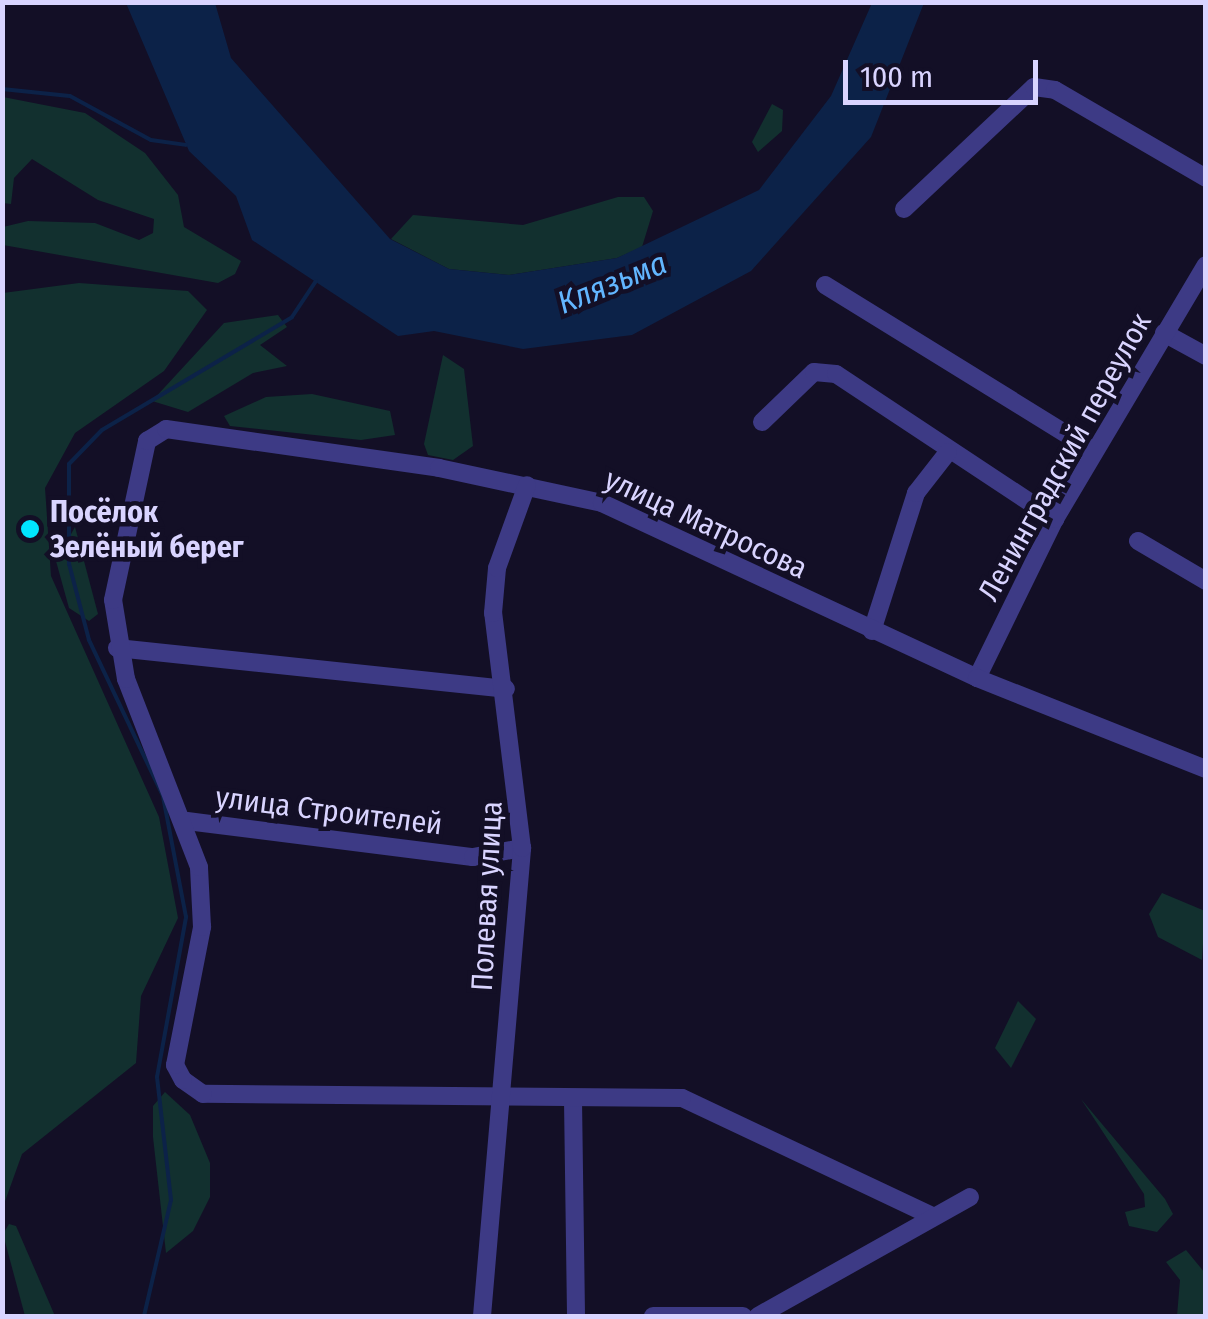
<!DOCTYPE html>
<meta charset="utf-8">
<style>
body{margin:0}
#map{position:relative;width:1208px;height:1319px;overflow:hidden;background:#130f26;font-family:"Fira Sans Condensed",sans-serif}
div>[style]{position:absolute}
.green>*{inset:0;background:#12302f}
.water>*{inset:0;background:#0c2248}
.stream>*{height:4px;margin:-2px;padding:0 2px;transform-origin:2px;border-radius:2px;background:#0c2248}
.minor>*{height:18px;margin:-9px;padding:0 9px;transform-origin:9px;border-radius:9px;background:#3d3a85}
.dots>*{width:28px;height:28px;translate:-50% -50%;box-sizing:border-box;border:5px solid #130f26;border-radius:50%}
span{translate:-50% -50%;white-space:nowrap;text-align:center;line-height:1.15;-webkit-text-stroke:9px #130f26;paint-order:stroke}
.street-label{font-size:30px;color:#d9d4ff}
.poi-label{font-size:30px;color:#d9d4ff;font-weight:700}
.left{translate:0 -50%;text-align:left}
.water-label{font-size:32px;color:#62b6ff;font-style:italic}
.frame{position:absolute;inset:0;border:5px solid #d9d4ff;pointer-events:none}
.scale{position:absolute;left:843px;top:60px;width:195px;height:45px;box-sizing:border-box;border:5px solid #d9d4ff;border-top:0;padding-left:12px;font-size:30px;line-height:35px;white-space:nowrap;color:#d9d4ff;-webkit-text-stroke:8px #130f26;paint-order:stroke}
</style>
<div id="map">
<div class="green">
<div style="clip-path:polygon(3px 97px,85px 113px,145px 153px,178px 195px,184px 227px,241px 261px,235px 274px,218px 283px,3px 245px,3px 227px,28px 221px,95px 223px,139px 240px,153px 233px,154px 219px,98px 200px,32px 159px,14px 178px,11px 204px,3px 203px)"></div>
<div style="clip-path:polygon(772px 104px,783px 110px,782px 131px,758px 152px,752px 142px)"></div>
<div style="clip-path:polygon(618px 197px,644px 197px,653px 211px,642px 247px,617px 258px,509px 275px,449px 269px,391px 239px,413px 215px,523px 225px)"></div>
<div style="clip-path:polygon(79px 283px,188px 291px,207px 310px,164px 371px,75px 433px,45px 488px,51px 576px,159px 817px,178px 918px,141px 996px,136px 1063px,22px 1154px,3px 1207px,3px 293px)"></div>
<div style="clip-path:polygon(278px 315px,287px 327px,260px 345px,287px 366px,253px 373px,188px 412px,152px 401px,224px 323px)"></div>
<div style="clip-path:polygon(443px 355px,464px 369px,473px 446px,453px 460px,428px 455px,424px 444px)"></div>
<div style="clip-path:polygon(312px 394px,390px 411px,395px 435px,361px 440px,230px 426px,224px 416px,266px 397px)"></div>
<div style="clip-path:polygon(75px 527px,98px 614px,89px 621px,69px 608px,56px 561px)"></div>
<div style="clip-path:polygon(1162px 893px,1205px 911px,1202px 960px,1158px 937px,1149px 914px)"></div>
<div style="clip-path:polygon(1018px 1001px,1036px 1019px,1011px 1068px,995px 1048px)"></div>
<div style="clip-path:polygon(165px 1092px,190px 1115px,210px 1163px,210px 1197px,193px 1231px,166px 1253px,153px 1137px,153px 1106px)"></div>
<div style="clip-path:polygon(1081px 1099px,1165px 1199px,1173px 1214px,1157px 1232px,1129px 1226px,1125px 1212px,1145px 1207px,1144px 1194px)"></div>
<div style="clip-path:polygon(9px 1224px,16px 1226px,55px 1316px,25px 1316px,3px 1234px)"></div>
<div style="clip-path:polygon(1186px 1250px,1205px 1273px,1205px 1316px,1177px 1316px,1180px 1280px,1166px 1262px)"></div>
</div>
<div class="water">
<div style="clip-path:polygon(126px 3px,215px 3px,231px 58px,390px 239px,449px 269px,509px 275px,617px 258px,759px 190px,831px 96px,872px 3px,924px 3px,871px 137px,751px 271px,632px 335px,523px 349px,434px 331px,398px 336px,252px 240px,236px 196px,189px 151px)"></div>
</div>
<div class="stream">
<div style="left:2px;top:89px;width:68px;rotate:5.9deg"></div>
<div style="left:70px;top:96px;width:92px;rotate:28.5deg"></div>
<div style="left:151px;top:140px;width:35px;rotate:8deg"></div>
<div style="left:144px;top:1316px;width:119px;rotate:-76.9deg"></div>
<div style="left:171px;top:1200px;width:124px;rotate:-96.5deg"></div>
<div style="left:157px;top:1077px;width:163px;rotate:-79.7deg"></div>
<div style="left:186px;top:917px;width:123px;rotate:-100.8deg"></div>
<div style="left:163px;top:796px;width:173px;rotate:-115.4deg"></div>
<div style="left:89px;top:640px;width:79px;rotate:-104.7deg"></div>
<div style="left:69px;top:564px;width:100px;rotate:-90deg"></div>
<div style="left:69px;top:464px;width:47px;rotate:-45.9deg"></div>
<div style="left:102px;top:430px;width:221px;rotate:-30.7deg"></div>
<div style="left:292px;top:317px;width:43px;rotate:-56.3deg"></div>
</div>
<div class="minor">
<div style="left:904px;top:209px;width:178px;rotate:-43.2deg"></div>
<div style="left:1034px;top:87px;width:21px;rotate:8deg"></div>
<div style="left:1055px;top:90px;width:175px;rotate:30.2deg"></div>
<div style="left:825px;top:285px;width:316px;rotate:31.7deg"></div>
<div style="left:1164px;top:333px;width:48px;rotate:28.7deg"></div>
<div style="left:762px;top:422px;width:72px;rotate:-43.9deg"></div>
<div style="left:814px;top:372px;width:22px;rotate:5deg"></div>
<div style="left:836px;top:374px;width:263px;rotate:33.5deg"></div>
<div style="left:1138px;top:541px;width:79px;rotate:30.5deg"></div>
<div style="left:872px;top:631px;width:145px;rotate:-72.3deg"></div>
<div style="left:916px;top:493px;width:52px;rotate:-52deg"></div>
<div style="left:117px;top:648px;width:391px;rotate:6deg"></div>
<div style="left:977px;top:678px;width:177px;rotate:-63.9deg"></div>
<div style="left:1055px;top:519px;width:295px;rotate:-59.3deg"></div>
<div style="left:187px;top:821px;width:288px;rotate:7.2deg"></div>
<div style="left:473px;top:857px;width:50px;rotate:-10.4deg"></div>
<div style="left:573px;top:1100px;width:216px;rotate:89.2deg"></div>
<div style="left:932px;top:1216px;width:276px;rotate:-154.7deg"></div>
<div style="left:682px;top:1098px;width:479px;rotate:-179.5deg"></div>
<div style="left:203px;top:1094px;width:24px;rotate:-145deg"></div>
<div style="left:183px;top:1080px;width:17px;rotate:-118deg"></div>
<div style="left:175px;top:1065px;width:141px;rotate:-78.9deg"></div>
<div style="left:202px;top:927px;width:60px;rotate:-92.9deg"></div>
<div style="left:199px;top:867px;width:202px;rotate:-111.2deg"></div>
<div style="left:126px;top:679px;width:80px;rotate:-99.3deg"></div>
<div style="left:113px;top:600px;width:163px;rotate:-77.9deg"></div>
<div style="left:147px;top:441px;width:22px;rotate:-32deg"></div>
<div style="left:166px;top:429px;width:276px;rotate:8.1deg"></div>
<div style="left:439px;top:468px;width:167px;rotate:12.1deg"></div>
<div style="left:602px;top:503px;width:414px;rotate:25deg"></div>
<div style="left:977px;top:678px;width:246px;rotate:21.7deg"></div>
<div style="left:482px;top:1316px;width:470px;rotate:-85.1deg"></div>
<div style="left:522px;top:848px;width:237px;rotate:-97deg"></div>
<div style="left:493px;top:613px;width:45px;rotate:-84.9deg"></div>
<div style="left:497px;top:568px;width:88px;rotate:-70.1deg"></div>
<div style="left:653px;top:1316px;width:90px"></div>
<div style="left:758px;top:1316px;width:243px;rotate:-29.3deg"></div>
</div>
<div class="dots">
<div style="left:30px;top:529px;background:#00e5ff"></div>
</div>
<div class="street-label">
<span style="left:1065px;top:457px;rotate:-61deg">Ленинградский переулок</span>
<span style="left:706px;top:524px;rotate:25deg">улица Матросова</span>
<span style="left:329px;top:811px;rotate:7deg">улица Строителей</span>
<span style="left:487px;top:896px;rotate:-87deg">Полевая улица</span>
</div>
<div class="poi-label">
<span class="left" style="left:50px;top:529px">Посёлок<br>Зелёный берег</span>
</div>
<div class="water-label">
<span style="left:612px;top:283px;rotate:-22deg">Клязьма</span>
</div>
<div class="frame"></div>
<div class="scale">100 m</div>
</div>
